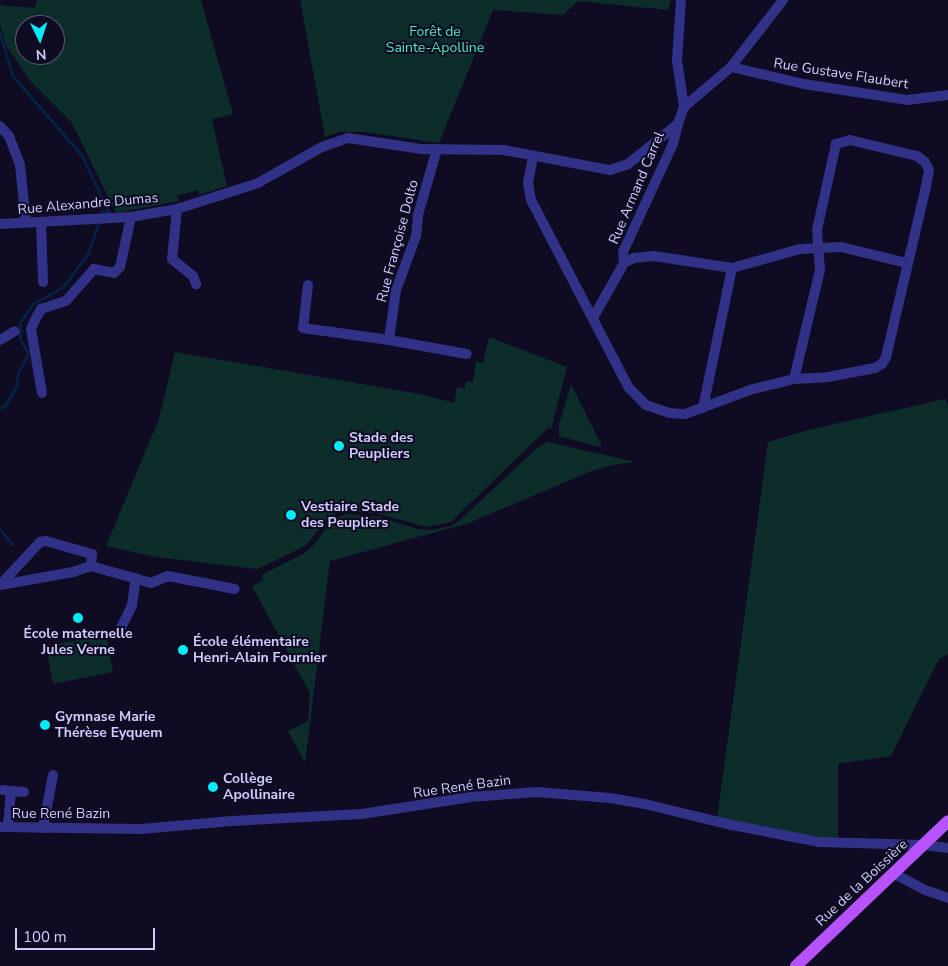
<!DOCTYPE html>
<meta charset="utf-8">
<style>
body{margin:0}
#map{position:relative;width:948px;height:966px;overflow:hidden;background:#0e0b22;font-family:"Nunito Sans",sans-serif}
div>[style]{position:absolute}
.green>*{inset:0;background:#0d2d2a}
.stream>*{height:2.5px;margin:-1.25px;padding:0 1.25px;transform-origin:1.25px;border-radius:1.25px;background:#062146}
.minor>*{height:10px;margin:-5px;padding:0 5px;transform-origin:5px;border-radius:5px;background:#313287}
.major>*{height:12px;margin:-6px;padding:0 6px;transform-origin:6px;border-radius:6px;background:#b653ff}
.dots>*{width:14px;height:14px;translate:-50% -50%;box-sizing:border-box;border:2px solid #0e0b22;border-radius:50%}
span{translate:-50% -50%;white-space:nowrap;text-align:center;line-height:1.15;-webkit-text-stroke:4px #0e0b22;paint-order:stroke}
.park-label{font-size:14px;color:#4cebbb}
.street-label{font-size:14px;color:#d0ccff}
.poi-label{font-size:14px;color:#d0ccff;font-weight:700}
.left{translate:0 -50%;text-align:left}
.north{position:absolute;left:15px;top:15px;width:50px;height:50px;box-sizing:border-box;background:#0e0b22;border:1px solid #5c587a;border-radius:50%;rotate:176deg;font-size:14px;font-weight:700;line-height:20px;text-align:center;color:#d0ccff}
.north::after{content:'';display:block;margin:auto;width:18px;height:22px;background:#00ecf7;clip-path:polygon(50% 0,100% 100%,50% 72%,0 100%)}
.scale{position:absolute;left:15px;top:928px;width:140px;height:22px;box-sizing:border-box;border:2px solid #d0ccff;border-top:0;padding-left:6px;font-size:15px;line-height:18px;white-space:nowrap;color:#d0ccff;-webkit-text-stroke:4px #0e0b22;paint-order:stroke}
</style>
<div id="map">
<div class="green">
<div style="clip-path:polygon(evenodd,37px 0,201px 0,233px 114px,212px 119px,227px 186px,199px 195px,198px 190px,177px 196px,179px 201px,116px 213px,72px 123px,30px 81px,7px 47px,0 25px,0 5px,35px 8px,37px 0,25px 25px,55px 25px,55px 55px,25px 55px,25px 25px)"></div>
<div style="clip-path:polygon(300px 0,671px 0,668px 10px,578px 1px,563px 15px,493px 10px,439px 143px,364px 132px,339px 132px,325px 137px)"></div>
<div style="clip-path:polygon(489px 337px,567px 367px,551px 429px,548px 428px,451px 522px,427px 527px,375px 513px,340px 511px,329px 517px,305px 546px,257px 569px,156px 557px,106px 546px,159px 419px,175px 352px,420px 394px,454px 403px,457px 387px,464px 389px,466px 381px,473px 382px,476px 362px,483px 363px)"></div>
<div style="clip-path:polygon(571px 384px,602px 446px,600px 447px,559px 436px,559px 425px)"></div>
<div style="clip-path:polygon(945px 399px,948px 406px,948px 654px,939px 659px,891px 756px,838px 764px,838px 838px,820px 838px,717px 819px,768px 442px,808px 430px)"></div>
<div style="clip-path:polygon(548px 442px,636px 462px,612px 465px,589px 472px,469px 523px,330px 561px,305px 763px,288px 731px,308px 721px,310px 693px,252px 586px,262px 581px,263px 574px,303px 554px,314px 545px,330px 522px,338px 517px,347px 514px,380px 517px,417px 529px,430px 530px,448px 527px,458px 522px,539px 446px)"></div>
<div style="clip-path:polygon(106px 635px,113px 672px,53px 684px,46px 646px)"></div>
</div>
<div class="stream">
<div style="left:0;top:32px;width:46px;rotate:73.5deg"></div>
<div style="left:13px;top:76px;width:105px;rotate:48.9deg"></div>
<div style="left:82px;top:155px;width:63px;rotate:64.7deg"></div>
<div style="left:109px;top:212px;width:7px;rotate:180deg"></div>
<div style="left:102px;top:212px;width:3px;rotate:108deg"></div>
<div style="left:0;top:408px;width:5px;rotate:-22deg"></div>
<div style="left:5px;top:406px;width:22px;rotate:-60deg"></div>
<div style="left:16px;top:387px;width:14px;rotate:-82deg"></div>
<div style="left:18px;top:373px;width:22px;rotate:-63deg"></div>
<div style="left:28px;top:353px;width:16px;rotate:-120deg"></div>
<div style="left:20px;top:339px;width:16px;rotate:-90deg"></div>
<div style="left:20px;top:323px;width:23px;rotate:-56deg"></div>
<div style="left:33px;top:304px;width:34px;rotate:-30deg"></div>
<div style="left:63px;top:287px;width:42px;rotate:-53.7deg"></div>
<div style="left:88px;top:253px;width:31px;rotate:-71deg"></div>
<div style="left:0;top:529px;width:19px;rotate:51deg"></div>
</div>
<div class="minor">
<div style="left:681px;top:0;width:61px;rotate:93.8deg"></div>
<div style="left:677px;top:61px;width:47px;rotate:81.3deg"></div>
<div style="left:731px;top:67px;width:75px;rotate:13.1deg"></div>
<div style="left:804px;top:84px;width:104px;rotate:8.8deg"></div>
<div style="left:907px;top:100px;width:41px;rotate:-7deg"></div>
<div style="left:0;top:126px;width:13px;rotate:48deg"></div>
<div style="left:9px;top:136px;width:31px;rotate:69deg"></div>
<div style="left:20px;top:165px;width:58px;rotate:84.1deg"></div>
<div style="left:437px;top:149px;width:69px;rotate:106.1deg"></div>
<div style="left:418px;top:215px;width:21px;rotate:95deg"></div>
<div style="left:416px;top:236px;width:58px;rotate:110.3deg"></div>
<div style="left:396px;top:290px;width:50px;rotate:98deg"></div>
<div style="left:389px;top:340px;width:79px;rotate:10.2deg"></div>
<div style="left:533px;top:157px;width:26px;rotate:101deg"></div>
<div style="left:528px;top:183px;width:17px;rotate:80deg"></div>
<div style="left:531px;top:200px;width:212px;rotate:62.5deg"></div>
<div style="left:629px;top:388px;width:24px;rotate:45deg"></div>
<div style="left:646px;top:405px;width:24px;rotate:19deg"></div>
<div style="left:669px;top:413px;width:16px;rotate:4deg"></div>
<div style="left:685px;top:414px;width:72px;rotate:-20.2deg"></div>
<div style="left:753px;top:389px;width:42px;rotate:-13.7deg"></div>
<div style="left:794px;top:379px;width:34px;rotate:-3deg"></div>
<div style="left:828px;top:377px;width:48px;rotate:-10.8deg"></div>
<div style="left:875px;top:368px;width:8px;rotate:-30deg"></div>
<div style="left:882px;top:364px;width:8px;rotate:-60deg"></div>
<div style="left:886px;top:357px;width:176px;rotate:-76.8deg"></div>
<div style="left:926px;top:186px;width:16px;rotate:-79deg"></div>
<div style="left:929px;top:170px;width:9px;rotate:-117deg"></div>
<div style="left:925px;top:162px;width:10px;rotate:-143deg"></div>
<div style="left:917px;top:156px;width:69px;rotate:-166.6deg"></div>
<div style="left:850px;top:140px;width:15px;rotate:164deg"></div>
<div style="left:836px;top:144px;width:88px;rotate:102.5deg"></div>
<div style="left:817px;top:230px;width:40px;rotate:85.7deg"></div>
<div style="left:820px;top:270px;width:112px;rotate:103.4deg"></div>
<div style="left:177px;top:209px;width:50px;rotate:95.7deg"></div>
<div style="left:172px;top:259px;width:27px;rotate:39deg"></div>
<div style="left:193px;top:276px;width:9px;rotate:69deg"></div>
<div style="left:41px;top:222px;width:60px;rotate:88.1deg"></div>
<div style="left:0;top:224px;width:131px;rotate:-3.1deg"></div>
<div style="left:131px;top:217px;width:47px;rotate:-9.9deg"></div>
<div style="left:177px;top:209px;width:85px;rotate:-17.8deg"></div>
<div style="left:258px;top:183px;width:73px;rotate:-29.4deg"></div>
<div style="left:322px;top:147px;width:28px;rotate:-19deg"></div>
<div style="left:348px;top:138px;width:75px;rotate:8.5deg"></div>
<div style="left:422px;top:149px;width:82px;rotate:0.7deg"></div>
<div style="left:504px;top:150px;width:108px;rotate:10.7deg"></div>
<div style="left:610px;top:170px;width:19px;rotate:-18deg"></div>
<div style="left:628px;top:164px;width:64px;rotate:-38.7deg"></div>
<div style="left:678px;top:124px;width:18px;rotate:-71deg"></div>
<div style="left:684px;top:107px;width:62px;rotate:-40.4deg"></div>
<div style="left:731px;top:67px;width:85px;rotate:-52.2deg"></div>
<div style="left:624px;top:263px;width:11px;rotate:-27deg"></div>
<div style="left:634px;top:258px;width:20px;rotate:-6deg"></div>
<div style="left:654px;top:256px;width:79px;rotate:8.7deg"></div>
<div style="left:732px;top:268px;width:71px;rotate:-15.6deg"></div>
<div style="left:800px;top:249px;width:41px;rotate:-2.8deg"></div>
<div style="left:841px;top:247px;width:68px;rotate:13.6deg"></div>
<div style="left:624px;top:263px;width:11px;rotate:-95deg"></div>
<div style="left:623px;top:252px;width:119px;rotate:-65.2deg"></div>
<div style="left:673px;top:144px;width:21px;rotate:-76deg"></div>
<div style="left:308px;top:285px;width:43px;rotate:96.6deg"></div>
<div style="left:303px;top:328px;width:87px;rotate:7.9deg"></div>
<div style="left:593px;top:318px;width:63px;rotate:-60.6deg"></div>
<div style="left:0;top:340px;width:17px;rotate:-31deg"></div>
<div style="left:42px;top:393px;width:65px;rotate:-99.8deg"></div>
<div style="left:31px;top:329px;width:10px;rotate:-66deg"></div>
<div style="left:35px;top:320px;width:13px;rotate:-61deg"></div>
<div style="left:41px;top:309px;width:26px;rotate:-18deg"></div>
<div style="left:66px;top:301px;width:43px;rotate:-48.8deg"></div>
<div style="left:94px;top:269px;width:20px;rotate:11deg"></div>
<div style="left:114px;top:273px;width:8px;rotate:-45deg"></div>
<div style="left:120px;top:267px;width:51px;rotate:-77.6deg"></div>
<div style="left:703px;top:408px;width:143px;rotate:-78.3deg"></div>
<div style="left:91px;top:566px;width:62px;rotate:15.8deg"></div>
<div style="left:151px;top:583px;width:18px;rotate:-22deg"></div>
<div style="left:168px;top:576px;width:68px;rotate:11deg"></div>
<div style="left:0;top:585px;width:59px;rotate:-47.1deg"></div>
<div style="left:40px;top:542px;width:6px;rotate:-9deg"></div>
<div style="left:46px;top:541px;width:48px;rotate:15.8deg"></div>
<div style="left:92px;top:554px;width:12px;rotate:95deg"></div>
<div style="left:91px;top:566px;width:19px;rotate:162deg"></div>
<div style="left:73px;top:572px;width:74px;rotate:169.9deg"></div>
<div style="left:119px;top:632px;width:30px;rotate:-64deg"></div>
<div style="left:132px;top:605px;width:27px;rotate:-82deg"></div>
<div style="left:3px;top:790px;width:8px;rotate:7deg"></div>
<div style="left:11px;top:791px;width:36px;rotate:95deg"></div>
<div style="left:11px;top:791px;width:13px;rotate:4deg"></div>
<div style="left:0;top:827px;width:141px;rotate:0.8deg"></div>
<div style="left:141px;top:829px;width:91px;rotate:-5deg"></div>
<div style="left:232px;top:821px;width:130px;rotate:-3.1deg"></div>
<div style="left:362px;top:814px;width:110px;rotate:-8.9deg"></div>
<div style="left:471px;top:797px;width:66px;rotate:-4.3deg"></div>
<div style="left:537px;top:792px;width:73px;rotate:4.7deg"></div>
<div style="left:610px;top:798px;width:40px;rotate:10deg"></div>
<div style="left:649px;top:805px;width:80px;rotate:13.7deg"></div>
<div style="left:727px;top:824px;width:94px;rotate:11.1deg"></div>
<div style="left:819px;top:842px;width:105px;rotate:1.6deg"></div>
<div style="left:924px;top:845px;width:24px;rotate:7deg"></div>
<div style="left:43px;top:828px;width:54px;rotate:-79.3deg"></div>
<div style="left:893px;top:873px;width:36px;rotate:28deg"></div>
<div style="left:925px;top:890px;width:24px;rotate:19deg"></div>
</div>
<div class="major">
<div style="left:796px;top:966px;width:210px;rotate:-43.6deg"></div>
</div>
<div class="dots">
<div style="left:339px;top:446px;background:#00ecf7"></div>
<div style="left:291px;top:515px;background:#00ecf7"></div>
<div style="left:78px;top:618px;background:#00ecf7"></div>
<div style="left:183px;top:650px;background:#00ecf7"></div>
<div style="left:45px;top:725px;background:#00ecf7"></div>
<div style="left:213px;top:787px;background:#00ecf7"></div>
</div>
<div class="park-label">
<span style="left:435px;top:40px">Forêt de<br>Sainte-Apolline</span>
</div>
<div class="street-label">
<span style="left:841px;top:74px;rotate:9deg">Rue Gustave Flaubert</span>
<span style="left:637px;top:188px;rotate:-67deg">Rue Armand Carrel</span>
<span style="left:88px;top:204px;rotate:-5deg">Rue Alexandre Dumas</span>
<span style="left:398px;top:241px;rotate:-75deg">Rue Françoise Dolto</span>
<span style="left:462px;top:787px;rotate:-8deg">Rue René Bazin</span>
<span style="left:61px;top:814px">Rue René Bazin</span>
<span style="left:862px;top:883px;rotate:-43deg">Rue de la Boissière</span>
</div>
<div class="poi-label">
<span class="left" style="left:349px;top:446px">Stade des<br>Peupliers</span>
<span class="left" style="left:301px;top:515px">Vestiaire Stade<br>des Peupliers</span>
<span style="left:78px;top:642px">École maternelle<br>Jules Verne</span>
<span class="left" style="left:193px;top:650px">École élémentaire<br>Henri-Alain Fournier</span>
<span class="left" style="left:55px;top:725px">Gymnase Marie<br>Thérèse Eyquem</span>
<span class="left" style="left:223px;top:787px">Collège<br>Apollinaire</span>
</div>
<div class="north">N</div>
<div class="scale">100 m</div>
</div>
